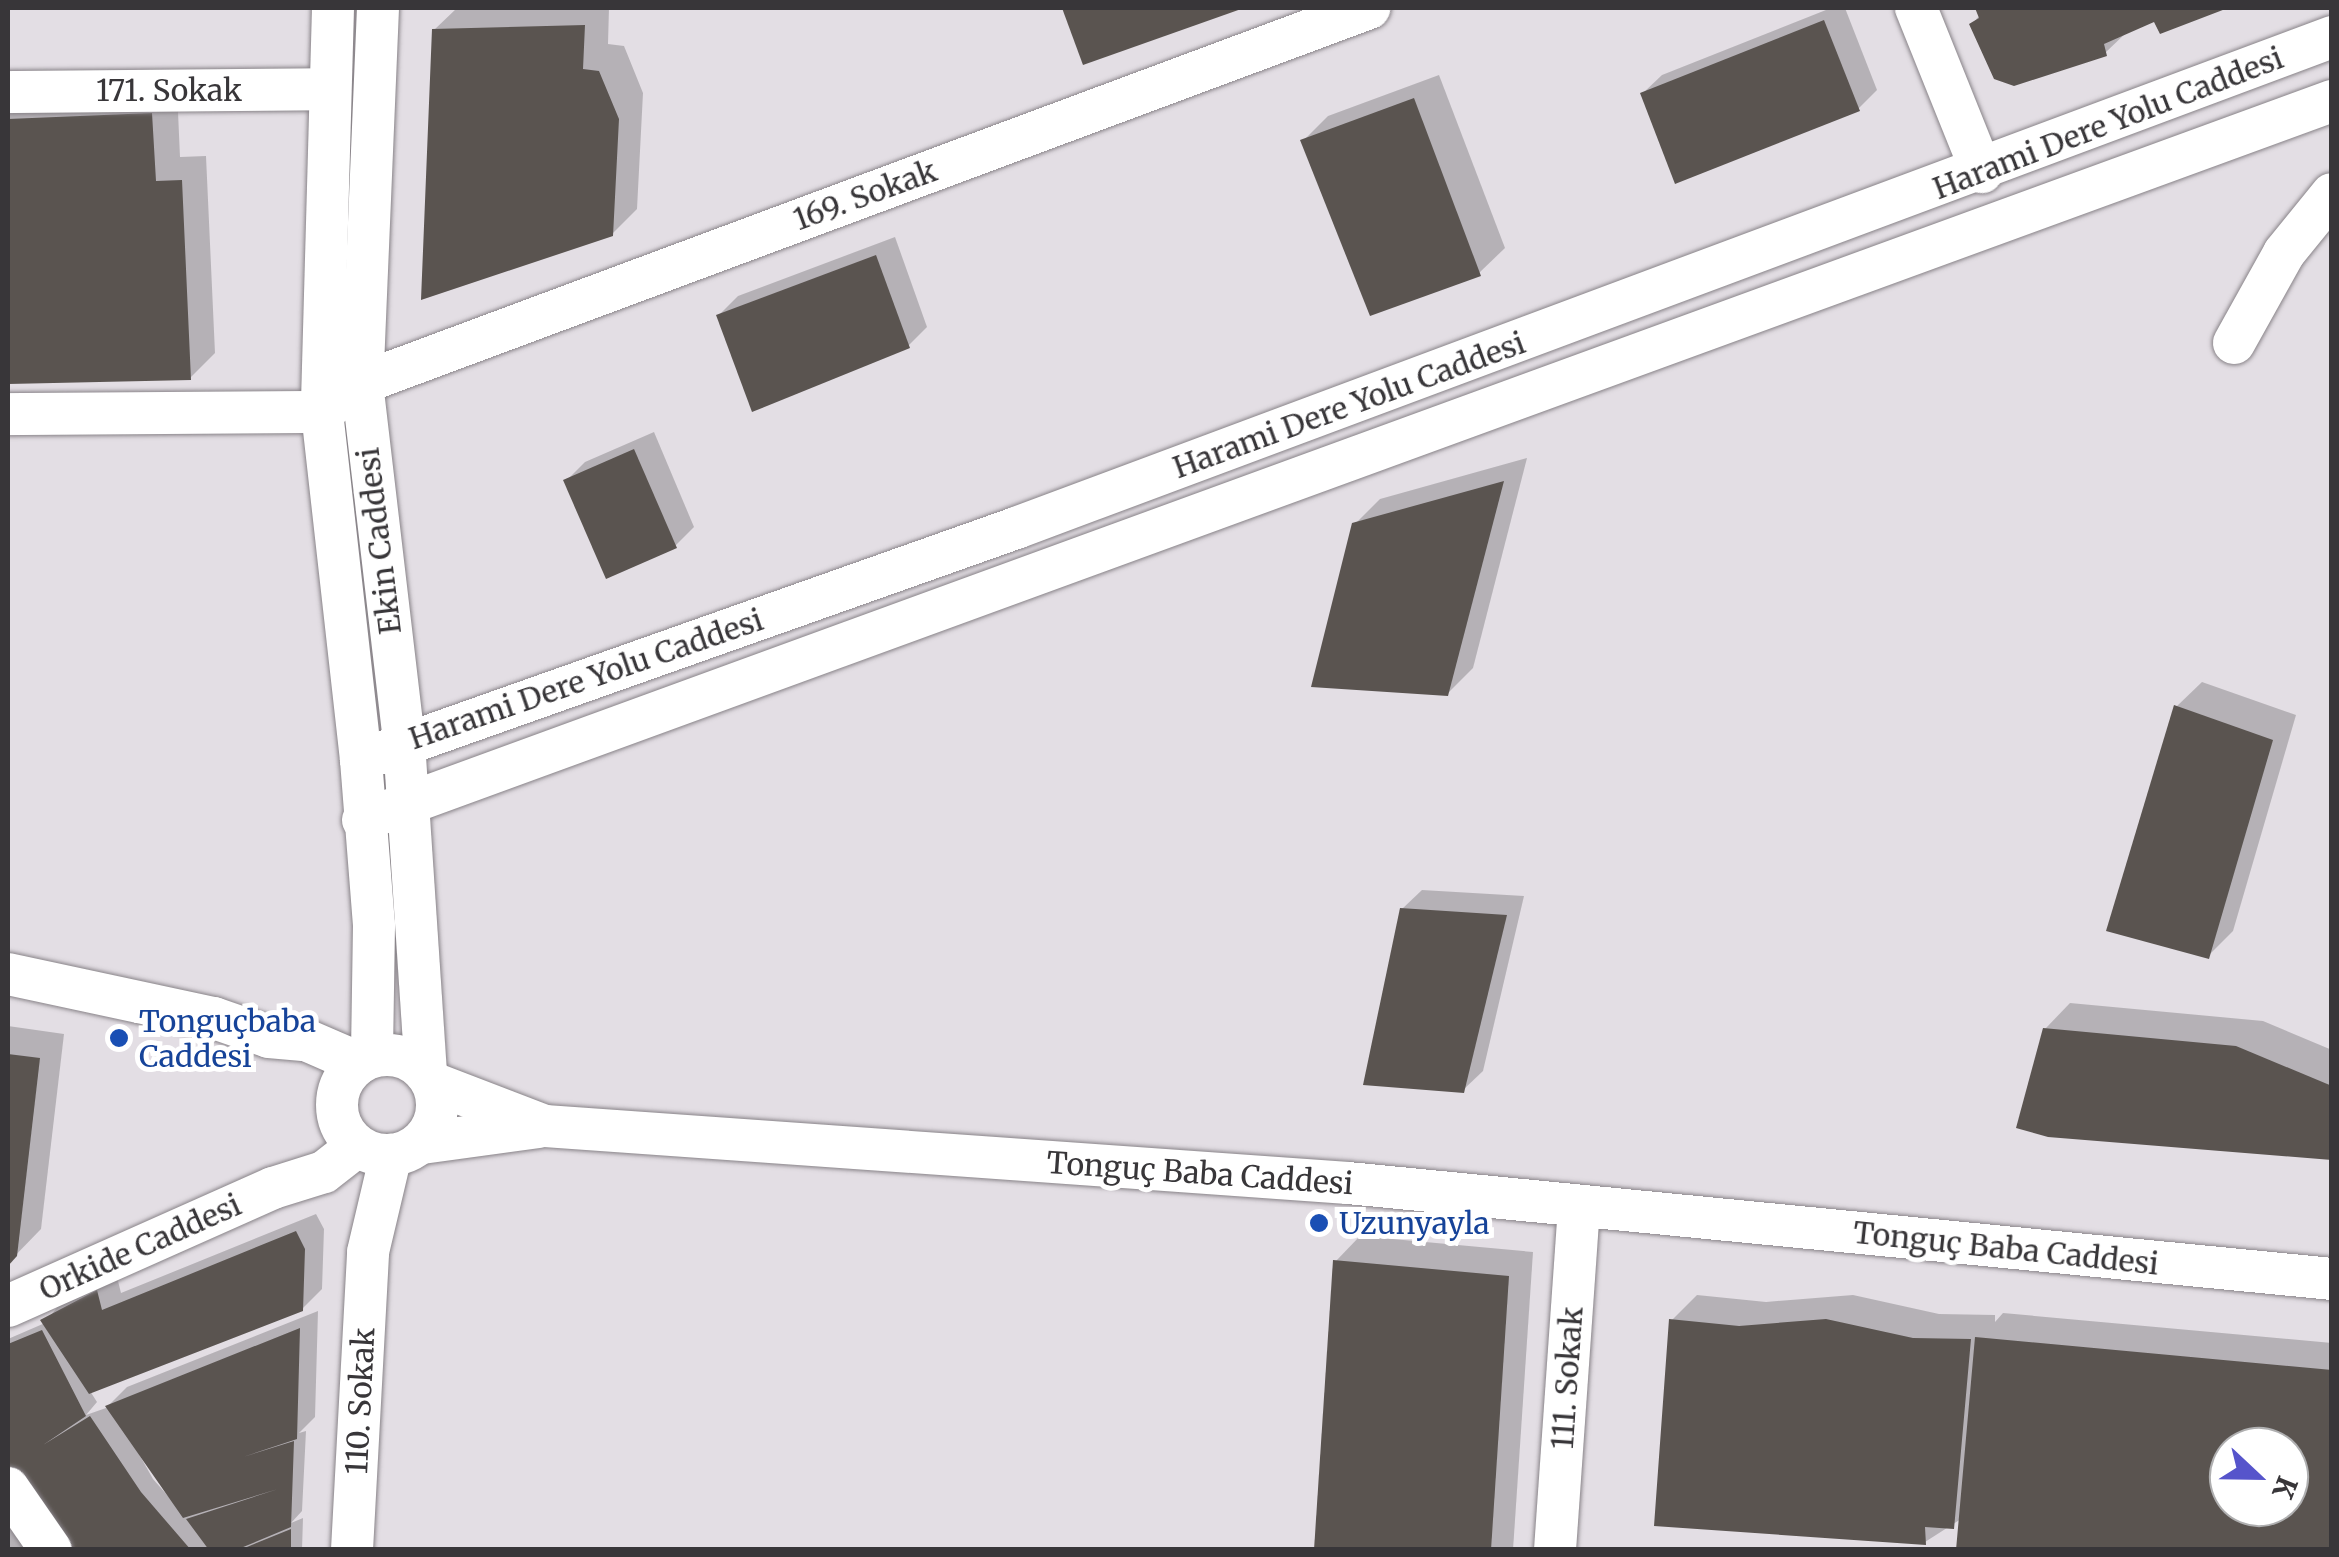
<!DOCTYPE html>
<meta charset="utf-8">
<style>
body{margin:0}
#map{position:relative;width:2339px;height:1557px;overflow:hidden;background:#e3dee4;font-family:Merriweather,serif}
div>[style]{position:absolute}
.shadow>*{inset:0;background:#0003}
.building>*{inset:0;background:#5a5450}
.roads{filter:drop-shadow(0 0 2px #888388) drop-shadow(0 0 2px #888388)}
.minor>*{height:42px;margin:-21px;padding:0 21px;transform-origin:21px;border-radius:21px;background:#fff}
.minor>.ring{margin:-21px;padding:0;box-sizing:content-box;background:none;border:42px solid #fff;border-radius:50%}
.dots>*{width:28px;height:28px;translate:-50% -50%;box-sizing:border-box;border:5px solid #fff;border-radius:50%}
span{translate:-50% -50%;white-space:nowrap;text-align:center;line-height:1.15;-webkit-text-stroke:10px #fff;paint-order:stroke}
.street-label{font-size:30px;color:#383639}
.transit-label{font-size:30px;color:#164399}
.left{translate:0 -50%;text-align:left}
.frame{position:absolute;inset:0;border:10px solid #383639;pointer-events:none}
.north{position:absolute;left:2209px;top:1427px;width:100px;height:100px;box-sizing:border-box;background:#fff;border:2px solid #afafb0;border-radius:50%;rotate:112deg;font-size:28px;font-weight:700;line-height:40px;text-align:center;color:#383639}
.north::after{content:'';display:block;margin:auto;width:35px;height:45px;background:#5654cb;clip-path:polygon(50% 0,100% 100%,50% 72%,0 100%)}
</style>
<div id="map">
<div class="shadow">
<div style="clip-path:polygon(457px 8px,609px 8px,608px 44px,624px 46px,643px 93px,637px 209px,612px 234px,434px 30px)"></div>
<div style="clip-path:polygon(1065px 8px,1238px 8px,1085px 62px)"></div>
<div style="clip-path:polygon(1831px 8px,1845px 8px,1877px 90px,1858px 109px,1642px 94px,1662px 75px)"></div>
<div style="clip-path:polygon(1978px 8px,2222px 8px,2161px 31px,2155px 19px,2128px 31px,2105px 53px,1972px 24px,1980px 15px)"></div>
<div style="clip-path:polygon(1439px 75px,1505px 248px,1479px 273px,1303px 141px,1328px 116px)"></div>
<div style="clip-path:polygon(177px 89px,180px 157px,206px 156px,215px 353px,190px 378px,8px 381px,8px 96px)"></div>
<div style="clip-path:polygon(895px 237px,927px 327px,908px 346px,719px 315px,738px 296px)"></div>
<div style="clip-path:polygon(654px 432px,694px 527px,675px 546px,566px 481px,585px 462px)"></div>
<div style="clip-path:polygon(1527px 458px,1473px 668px,1447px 694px,1354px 525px,1380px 499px)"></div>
<div style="clip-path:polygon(2202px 682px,2296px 715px,2233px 931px,2208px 956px,2176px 707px)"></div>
<div style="clip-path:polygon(1422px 890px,1524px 896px,1483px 1071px,1463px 1090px,1402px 909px)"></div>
<div style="clip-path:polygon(2070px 1003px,2263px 1021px,2332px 1050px,2332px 1157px,2045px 1029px)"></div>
<div style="clip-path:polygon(8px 1026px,64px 1034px,41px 1229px,8px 1263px)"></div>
<div style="clip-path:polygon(evenodd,316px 1214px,324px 1229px,322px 1289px,302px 1309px,90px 1391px,97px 1402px,86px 1415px,106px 1408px,127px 1387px,318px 1311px,315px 1417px,299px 1433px,306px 1431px,302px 1511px,291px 1523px,303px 1518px,302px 1550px,78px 1550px,8px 1457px,8px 1339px,45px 1323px,62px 1301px,116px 1273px,121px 1293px,316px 1214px,135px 1447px,183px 1513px,153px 1479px,135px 1447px)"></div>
<div style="clip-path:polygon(1360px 1236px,1533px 1252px,1513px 1550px,1317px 1550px,1335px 1262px)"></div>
<div style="clip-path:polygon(evenodd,1697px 1295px,1766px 1302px,1853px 1295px,1939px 1314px,1995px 1315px,1995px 1322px,2003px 1313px,2332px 1343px,2332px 1550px,1961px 1519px,1925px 1542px,1672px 1320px,1697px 1295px,2229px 1447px,2289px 1447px,2289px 1507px,2229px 1507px,2229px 1447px)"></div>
<div style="clip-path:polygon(8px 1524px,26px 1550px,8px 1550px)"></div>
</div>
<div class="building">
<div style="clip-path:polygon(1062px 8px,1244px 8px,1083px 65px)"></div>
<div style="clip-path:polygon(1975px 8px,2228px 8px,2160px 34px,2154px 22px,2104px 44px,2107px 56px,2014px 86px,1994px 79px,1969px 24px,1979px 18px)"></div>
<div style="clip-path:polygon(1824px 20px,1860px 111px,1675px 184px,1640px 93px)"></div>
<div style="clip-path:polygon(585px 25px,583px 69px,599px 71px,619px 119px,613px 236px,421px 300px,432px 29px)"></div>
<div style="clip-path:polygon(1414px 98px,1481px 276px,1370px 316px,1300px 140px)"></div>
<div style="clip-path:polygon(152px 113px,156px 181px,182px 180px,191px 380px,8px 384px,8px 119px)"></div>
<div style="clip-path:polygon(876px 255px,910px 348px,752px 412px,716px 315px)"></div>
<div style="clip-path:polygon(634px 449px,677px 548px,606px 579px,563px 480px)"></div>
<div style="clip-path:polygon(1504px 481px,1448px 696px,1311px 687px,1352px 523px)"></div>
<div style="clip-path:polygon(2174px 705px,2273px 740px,2209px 959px,2106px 931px)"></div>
<div style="clip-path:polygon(1400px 908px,1507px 915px,1464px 1093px,1363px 1085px)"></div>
<div style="clip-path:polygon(2043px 1028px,2236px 1046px,2332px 1086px,2332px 1160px,2048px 1137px,2016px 1128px)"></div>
<div style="clip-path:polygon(8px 1054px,40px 1058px,17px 1256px,8px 1266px)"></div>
<div style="clip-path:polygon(296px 1231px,305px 1249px,303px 1311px,89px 1394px,40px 1320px,97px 1290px,102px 1310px)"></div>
<div style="clip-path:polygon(1333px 1260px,1509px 1276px,1491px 1550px,1314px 1550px)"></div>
<div style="clip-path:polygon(1669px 1319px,1739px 1326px,1826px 1319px,1913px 1338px,1971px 1339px,1954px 1529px,1925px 1527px,1926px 1545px,1654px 1526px)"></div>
<div style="clip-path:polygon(300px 1328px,297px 1439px,243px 1457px,294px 1441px,291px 1527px,236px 1550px,209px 1550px,186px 1519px,278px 1489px,183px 1518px,105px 1406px)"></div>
<div style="clip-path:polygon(42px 1330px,86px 1416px,43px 1445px,90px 1416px,141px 1492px,191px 1550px,74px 1550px,8px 1467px,8px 1344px)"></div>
<div style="clip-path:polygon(evenodd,1975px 1337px,2332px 1370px,2332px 1550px,1956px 1550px,1975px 1337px,2229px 1447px,2289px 1447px,2289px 1507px,2229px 1507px,2229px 1447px)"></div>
<div style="clip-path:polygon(291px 1529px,291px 1550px,242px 1550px,242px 1549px)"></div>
</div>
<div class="roads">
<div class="minor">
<div style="left:333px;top:8px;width:404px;rotate:91.6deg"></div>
<div style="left:322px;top:412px;width:350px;rotate:83.6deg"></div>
<div style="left:361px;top:760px;width:166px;rotate:85.5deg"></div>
<div style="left:374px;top:925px;width:132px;rotate:90.9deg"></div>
<div style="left:378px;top:8px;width:375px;rotate:92.4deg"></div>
<div style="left:362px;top:383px;width:361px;rotate:83.3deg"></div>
<div style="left:404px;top:742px;width:332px;rotate:86.2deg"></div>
<div style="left:1916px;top:8px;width:177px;rotate:68.1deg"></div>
<div style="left:8px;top:92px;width:322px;rotate:-0.5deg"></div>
<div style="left:2234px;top:343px;width:103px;rotate:-60.9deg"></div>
<div style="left:2284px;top:253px;width:76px;rotate:-50.9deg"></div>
<div style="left:8px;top:414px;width:314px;rotate:-0.4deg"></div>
<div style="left:322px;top:412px;width:49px;rotate:-35.9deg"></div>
<div style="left:362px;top:383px;width:1075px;rotate:-20.42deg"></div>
<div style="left:361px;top:760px;width:695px;rotate:-19.5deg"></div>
<div style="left:1016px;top:528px;width:1405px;rotate:-20.46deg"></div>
<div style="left:363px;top:820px;width:2096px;rotate:-20.06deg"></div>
<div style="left:8px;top:974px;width:211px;rotate:12.1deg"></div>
<div style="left:214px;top:1018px;width:58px;rotate:19.1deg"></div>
<div style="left:269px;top:1037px;width:37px;rotate:5deg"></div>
<div style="left:306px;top:1040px;width:58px;rotate:23.5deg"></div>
<div class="ring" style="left:337px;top:1055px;width:58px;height:58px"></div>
<div style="left:433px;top:1083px;width:120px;rotate:21deg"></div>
<div style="left:545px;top:1126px;width:805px;rotate:4.06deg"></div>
<div style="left:1348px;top:1183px;width:989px;rotate:5.57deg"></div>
<div style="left:422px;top:1143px;width:118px;rotate:-7.8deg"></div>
<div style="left:8px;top:1306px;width:290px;rotate:-24deg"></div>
<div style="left:273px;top:1188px;width:53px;rotate:-17.4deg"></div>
<div style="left:324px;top:1172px;width:41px;rotate:-38deg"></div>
<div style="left:8px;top:1488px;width:75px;rotate:55.3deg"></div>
<div style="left:352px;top:1550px;width:298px;rotate:-86.9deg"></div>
<div style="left:368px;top:1252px;width:100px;rotate:-76.7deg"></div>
<div style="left:1555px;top:1550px;width:344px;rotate:-86deg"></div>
</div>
</div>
<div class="dots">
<div style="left:119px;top:1038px;background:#1a4fb4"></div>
<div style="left:1319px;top:1223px;background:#1a4fb4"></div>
</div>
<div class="street-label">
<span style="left:169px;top:90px">171. Sokak</span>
<span style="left:2108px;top:123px;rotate:-21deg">Harami Dere Yolu Caddesi</span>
<span style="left:865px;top:195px;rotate:-20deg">169. Sokak</span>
<span style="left:1349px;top:405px;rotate:-20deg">Harami Dere Yolu Caddesi</span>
<span style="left:379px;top:541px;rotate:-97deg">Ekin Caddesi</span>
<span style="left:586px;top:679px;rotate:-19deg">Harami Dere Yolu Caddesi</span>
<span style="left:1200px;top:1173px;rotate:4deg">Tonguç Baba Caddesi</span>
<span style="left:140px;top:1247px;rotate:-24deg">Orkide Caddesi</span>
<span style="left:2006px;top:1248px;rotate:6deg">Tonguç Baba Caddesi</span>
<span style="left:1567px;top:1378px;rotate:-86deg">111. Sokak</span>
<span style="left:360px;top:1401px;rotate:-87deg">110. Sokak</span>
</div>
<div class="transit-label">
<span class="left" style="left:139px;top:1038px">Tonguçbaba<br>Caddesi</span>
<span class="left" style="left:1339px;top:1223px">Uzunyayla</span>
</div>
<div class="frame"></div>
<div class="north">K</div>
</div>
